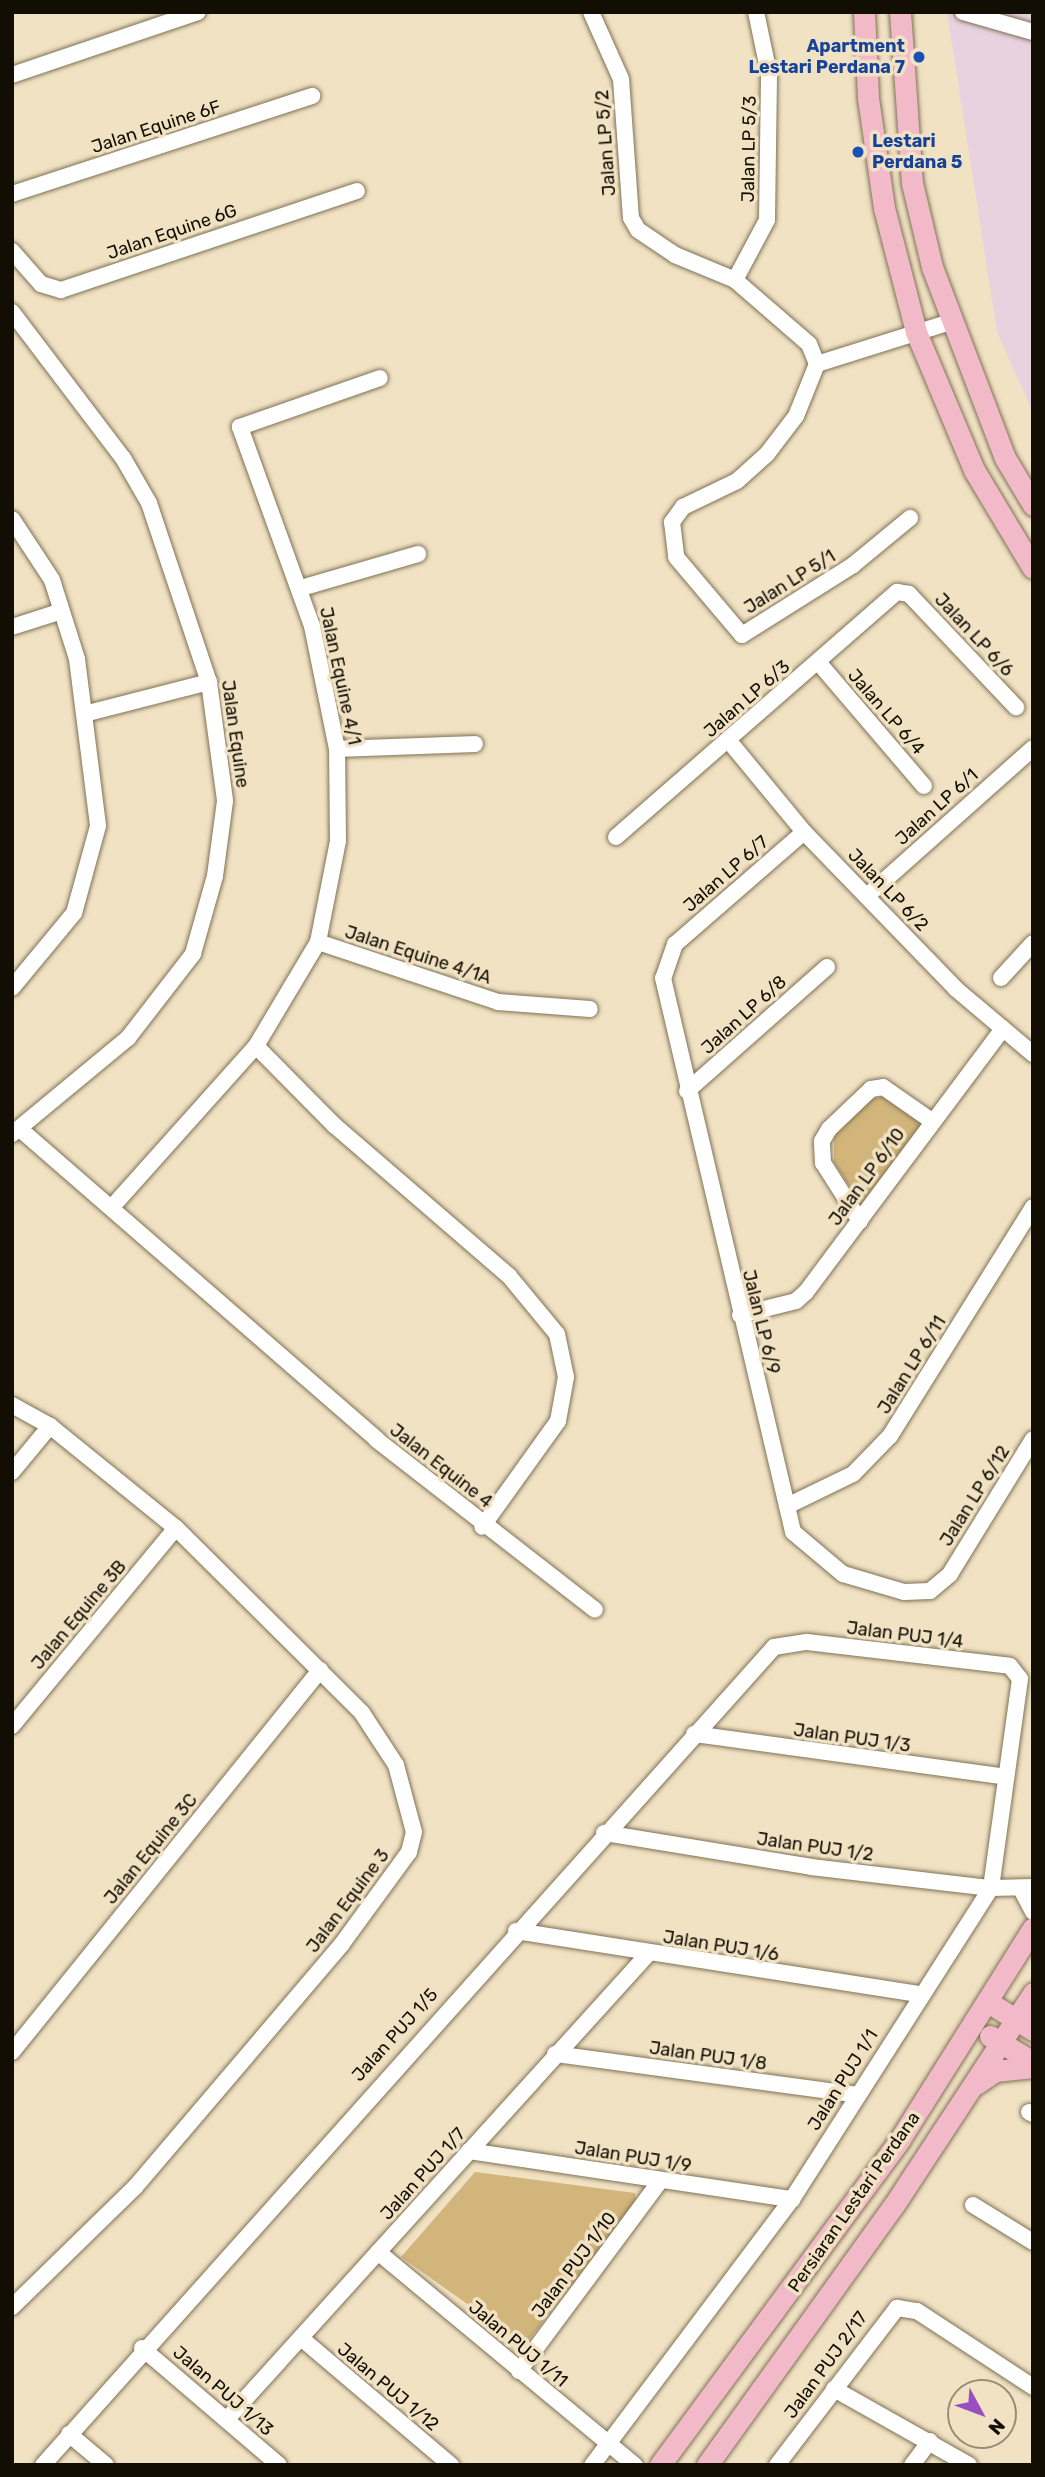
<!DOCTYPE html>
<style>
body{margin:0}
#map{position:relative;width:1045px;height:2477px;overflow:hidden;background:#f1e2c3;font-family:Rubik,sans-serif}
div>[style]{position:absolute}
.commercial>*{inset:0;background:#e8d2e0}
.green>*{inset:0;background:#d2b57b}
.roads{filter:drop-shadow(0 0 2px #7f7256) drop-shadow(0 0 2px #7f7256)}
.minor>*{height:16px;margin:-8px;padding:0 8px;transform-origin:8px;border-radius:8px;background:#fff}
.major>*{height:21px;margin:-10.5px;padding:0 10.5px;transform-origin:10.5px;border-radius:10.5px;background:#f2bac9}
.dots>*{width:19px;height:19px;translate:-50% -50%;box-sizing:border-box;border:4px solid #f1e2c3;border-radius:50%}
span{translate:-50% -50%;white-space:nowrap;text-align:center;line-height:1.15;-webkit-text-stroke:7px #f1e2c3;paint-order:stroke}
.transit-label{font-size:18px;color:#164399;font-weight:700}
.right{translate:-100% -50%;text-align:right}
.left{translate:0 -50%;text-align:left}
.street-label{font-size:18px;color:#130e04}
.frame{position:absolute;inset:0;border:14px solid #130e04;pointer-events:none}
.north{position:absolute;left:947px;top:2379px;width:70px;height:70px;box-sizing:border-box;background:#f1e2c3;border:2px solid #988d77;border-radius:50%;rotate:131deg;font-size:19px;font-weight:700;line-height:28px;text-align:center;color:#130e04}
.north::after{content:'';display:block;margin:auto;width:24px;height:32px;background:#9a4fc1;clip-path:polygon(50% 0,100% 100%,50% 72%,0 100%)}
</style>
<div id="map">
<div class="commercial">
<div style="clip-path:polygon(947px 12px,1033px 12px,1033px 412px,997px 332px)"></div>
</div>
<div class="green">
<div style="clip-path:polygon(888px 1096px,922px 1124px,864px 1210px,834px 1162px,834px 1137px,872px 1099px)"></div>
<div style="clip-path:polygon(475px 2172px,635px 2193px,636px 2202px,525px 2345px,401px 2257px)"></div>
</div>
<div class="roads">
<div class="minor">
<div style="left:591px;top:12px;width:73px;rotate:65.9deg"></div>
<div style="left:621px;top:79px;width:139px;rotate:85.9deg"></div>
<div style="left:631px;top:218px;width:14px;rotate:60deg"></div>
<div style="left:638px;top:230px;width:45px;rotate:34deg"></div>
<div style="left:675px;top:255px;width:65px;rotate:22.6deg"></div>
<div style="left:735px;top:280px;width:98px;rotate:40.9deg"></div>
<div style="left:809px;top:344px;width:22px;rotate:68deg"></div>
<div style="left:817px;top:364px;width:56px;rotate:112deg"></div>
<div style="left:796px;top:416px;width:48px;rotate:127.3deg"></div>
<div style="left:767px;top:454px;width:40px;rotate:138deg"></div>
<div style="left:737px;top:481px;width:60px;rotate:154.3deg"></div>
<div style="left:683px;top:507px;width:19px;rotate:126deg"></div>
<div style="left:672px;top:522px;width:35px;rotate:83deg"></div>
<div style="left:676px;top:557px;width:102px;rotate:49.8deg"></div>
<div style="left:742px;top:635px;width:131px;rotate:-32.2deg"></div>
<div style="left:853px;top:565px;width:74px;rotate:-39.5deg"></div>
<div style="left:963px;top:12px;width:73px;rotate:15.9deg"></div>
<div style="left:12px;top:75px;width:196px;rotate:-18.7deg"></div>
<div style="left:12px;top:194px;width:316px;rotate:-18.1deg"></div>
<div style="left:12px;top:251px;width:44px;rotate:48.7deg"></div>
<div style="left:41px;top:284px;width:21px;rotate:17deg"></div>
<div style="left:61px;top:290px;width:312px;rotate:-18.5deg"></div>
<div style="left:735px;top:280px;width:68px;rotate:-61.9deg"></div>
<div style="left:767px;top:220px;width:146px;rotate:-89.2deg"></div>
<div style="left:769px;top:74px;width:63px;rotate:-101.8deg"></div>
<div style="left:12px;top:312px;width:183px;rotate:52.8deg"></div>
<div style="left:123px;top:458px;width:52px;rotate:60deg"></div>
<div style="left:149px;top:503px;width:189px;rotate:71.5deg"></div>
<div style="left:209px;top:682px;width:120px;rotate:82.3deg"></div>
<div style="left:225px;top:801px;width:76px;rotate:97.6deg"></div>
<div style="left:215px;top:876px;width:81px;rotate:105.8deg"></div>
<div style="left:193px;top:954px;width:106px;rotate:127.7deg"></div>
<div style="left:128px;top:1038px;width:151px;rotate:140.4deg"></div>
<div style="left:817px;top:364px;width:139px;rotate:-17.5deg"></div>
<div style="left:12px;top:519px;width:73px;rotate:56.7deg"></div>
<div style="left:52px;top:580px;width:83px;rotate:72.4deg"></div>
<div style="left:77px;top:659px;width:168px;rotate:82.8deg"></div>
<div style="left:98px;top:826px;width:90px;rotate:105.4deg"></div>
<div style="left:74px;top:913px;width:97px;rotate:129.6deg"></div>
<div style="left:301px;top:588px;width:122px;rotate:-16.2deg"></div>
<div style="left:12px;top:627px;width:52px;rotate:-17.7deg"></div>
<div style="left:818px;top:662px;width:163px;rotate:49.5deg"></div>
<div style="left:88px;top:713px;width:125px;rotate:-14.4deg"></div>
<div style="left:729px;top:741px;width:118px;rotate:50.5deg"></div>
<div style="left:804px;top:832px;width:219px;rotate:45.9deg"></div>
<div style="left:956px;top:989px;width:101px;rotate:40.2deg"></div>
<div style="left:337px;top:749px;width:138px;rotate:-2.1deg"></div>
<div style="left:804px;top:832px;width:171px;rotate:139deg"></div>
<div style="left:675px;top:944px;width:36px;rotate:109deg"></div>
<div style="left:663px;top:978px;width:569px;rotate:76.79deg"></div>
<div style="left:793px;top:1532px;width:65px;rotate:40deg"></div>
<div style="left:843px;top:1574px;width:64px;rotate:16.4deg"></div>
<div style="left:904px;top:1592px;width:26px;rotate:-2deg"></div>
<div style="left:930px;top:1591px;width:26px;rotate:-40deg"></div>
<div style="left:950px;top:1574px;width:158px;rotate:-58.4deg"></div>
<div style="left:616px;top:837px;width:373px;rotate:-41.1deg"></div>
<div style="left:897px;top:592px;width:12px;rotate:9deg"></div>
<div style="left:909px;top:594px;width:156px;rotate:46.6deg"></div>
<div style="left:867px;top:896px;width:222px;rotate:-41.7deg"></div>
<div style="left:318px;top:942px;width:190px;rotate:18.4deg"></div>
<div style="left:498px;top:1002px;width:92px;rotate:4.4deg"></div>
<div style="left:1001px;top:978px;width:47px;rotate:-47.6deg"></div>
<div style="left:256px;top:1046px;width:111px;rotate:45.4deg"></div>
<div style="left:334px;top:1125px;width:231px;rotate:40.8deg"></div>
<div style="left:509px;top:1276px;width:75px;rotate:50.4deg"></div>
<div style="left:557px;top:1334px;width:44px;rotate:78.2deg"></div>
<div style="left:566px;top:1377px;width:45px;rotate:100.3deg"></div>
<div style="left:558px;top:1421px;width:130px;rotate:125.6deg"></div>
<div style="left:687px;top:1091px;width:187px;rotate:-41.5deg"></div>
<div style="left:21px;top:1130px;width:472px;rotate:41deg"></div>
<div style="left:377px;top:1440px;width:276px;rotate:37.9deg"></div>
<div style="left:112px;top:1207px;width:216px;rotate:-48.2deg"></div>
<div style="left:256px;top:1046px;width:121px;rotate:-59.2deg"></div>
<div style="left:318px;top:942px;width:103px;rotate:-78.8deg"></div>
<div style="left:338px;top:841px;width:92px;rotate:-90.6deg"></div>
<div style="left:337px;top:749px;width:126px;rotate:-101.5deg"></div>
<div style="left:312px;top:626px;width:212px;rotate:-109.9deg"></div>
<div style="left:240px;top:427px;width:148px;rotate:-19.3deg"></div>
<div style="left:860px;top:1221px;width:69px;rotate:-122.5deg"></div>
<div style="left:823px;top:1163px;width:22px;rotate:-93deg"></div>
<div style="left:822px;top:1141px;width:14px;rotate:-60deg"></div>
<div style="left:829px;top:1129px;width:58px;rotate:-43.6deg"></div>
<div style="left:871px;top:1089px;width:12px;rotate:-9deg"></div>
<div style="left:883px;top:1087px;width:60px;rotate:34.8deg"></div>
<div style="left:740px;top:1315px;width:58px;rotate:-14deg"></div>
<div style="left:796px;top:1301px;width:13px;rotate:-42deg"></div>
<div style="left:806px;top:1292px;width:329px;rotate:-53.2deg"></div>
<div style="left:12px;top:1405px;width:43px;rotate:28.9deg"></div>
<div style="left:50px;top:1426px;width:162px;rotate:39deg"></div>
<div style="left:176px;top:1528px;width:262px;rotate:44.8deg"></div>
<div style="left:362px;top:1713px;width:62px;rotate:56.8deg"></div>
<div style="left:396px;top:1765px;width:69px;rotate:75deg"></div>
<div style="left:414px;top:1832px;width:21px;rotate:104deg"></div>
<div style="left:409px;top:1852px;width:114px;rotate:126.1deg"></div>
<div style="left:342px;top:1944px;width:319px;rotate:130.4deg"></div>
<div style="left:135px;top:2187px;width:172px;rotate:135.7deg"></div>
<div style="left:12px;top:1472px;width:60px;rotate:-50.4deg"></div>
<div style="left:787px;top:1506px;width:73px;rotate:-25.9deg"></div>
<div style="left:853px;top:1474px;width:53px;rotate:-45.8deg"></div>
<div style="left:890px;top:1436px;width:270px;rotate:-58deg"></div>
<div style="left:12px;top:1726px;width:257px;rotate:-50.4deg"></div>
<div style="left:694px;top:1734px;width:315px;rotate:7.8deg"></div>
<div style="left:604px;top:1833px;width:210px;rotate:9.3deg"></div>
<div style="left:811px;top:1867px;width:181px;rotate:6.7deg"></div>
<div style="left:991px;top:1888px;width:42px;rotate:-1.4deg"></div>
<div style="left:1022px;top:1891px;width:24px;rotate:62deg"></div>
<div style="left:516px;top:1931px;width:409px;rotate:8.9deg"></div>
<div style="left:12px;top:2052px;width:491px;rotate:-51.1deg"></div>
<div style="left:555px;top:2054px;width:305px;rotate:7.7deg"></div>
<div style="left:1029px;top:2112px;width:4px;rotate:27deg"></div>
<div style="left:469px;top:2151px;width:327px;rotate:8.5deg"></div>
<div style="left:973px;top:2205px;width:70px;rotate:31.7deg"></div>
<div style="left:378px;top:2252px;width:334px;rotate:39.7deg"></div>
<div style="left:301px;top:2338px;width:197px;rotate:40.3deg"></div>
<div style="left:142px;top:2348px;width:180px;rotate:40.5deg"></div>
<div style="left:519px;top:2371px;width:237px;rotate:-53.4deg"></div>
<div style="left:834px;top:2389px;width:155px;rotate:29.4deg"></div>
<div style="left:227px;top:2419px;width:627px;rotate:-47.84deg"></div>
<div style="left:69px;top:2434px;width:48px;rotate:40deg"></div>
<div style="left:43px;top:2465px;width:1097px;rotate:-48.21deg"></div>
<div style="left:774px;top:1647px;width:33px;rotate:-9deg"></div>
<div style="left:807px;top:1642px;width:204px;rotate:6.7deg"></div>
<div style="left:1010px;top:1666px;width:16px;rotate:52deg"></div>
<div style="left:1020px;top:1679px;width:211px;rotate:97.9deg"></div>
<div style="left:991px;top:1888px;width:369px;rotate:122.6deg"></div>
<div style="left:792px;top:2199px;width:333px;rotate:126.9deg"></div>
<div style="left:777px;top:2465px;width:198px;rotate:-52.6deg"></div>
<div style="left:897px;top:2308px;width:20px;rotate:9deg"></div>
<div style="left:917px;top:2311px;width:139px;rotate:33.2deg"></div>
<div style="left:912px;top:2465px;width:30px;rotate:-53deg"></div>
</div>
<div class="major">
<div style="left:864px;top:12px;width:86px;rotate:87.3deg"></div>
<div style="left:868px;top:98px;width:111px;rotate:81.7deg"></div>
<div style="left:884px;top:208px;width:128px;rotate:75.5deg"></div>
<div style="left:916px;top:332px;width:150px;rotate:67.2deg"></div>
<div style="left:974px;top:470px;width:114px;rotate:59deg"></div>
<div style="left:900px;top:12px;width:171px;rotate:86deg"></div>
<div style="left:912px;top:183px;width:86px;rotate:76.6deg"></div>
<div style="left:932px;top:267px;width:204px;rotate:69.1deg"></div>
<div style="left:1005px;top:458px;width:55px;rotate:59.2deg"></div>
<div style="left:988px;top:2002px;width:53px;rotate:31.9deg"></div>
<div style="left:990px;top:2036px;width:50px;rotate:31.2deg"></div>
<div style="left:976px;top:2084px;width:23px;rotate:-34deg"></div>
<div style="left:995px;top:2071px;width:38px;rotate:-6deg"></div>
<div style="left:660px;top:2465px;width:405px;rotate:-53.6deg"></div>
<div style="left:900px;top:2139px;width:249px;rotate:-57.8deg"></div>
<div style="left:707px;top:2465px;width:320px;rotate:-54.3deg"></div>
<div style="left:894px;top:2205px;width:254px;rotate:-56.7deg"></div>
</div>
</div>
<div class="dots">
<div style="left:919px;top:57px;background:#1a4fb4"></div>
<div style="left:858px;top:152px;background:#1a4fb4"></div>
</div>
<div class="transit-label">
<span class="right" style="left:905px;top:57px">Apartment<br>Lestari Perdana 7</span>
<span class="left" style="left:872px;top:152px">Lestari<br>Perdana 5</span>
</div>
<div class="street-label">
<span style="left:156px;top:127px;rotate:-18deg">Jalan Equine 6F</span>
<span style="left:606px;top:143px;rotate:-94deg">Jalan LP 5/2</span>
<span style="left:749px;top:149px;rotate:-89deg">Jalan LP 5/3</span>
<span style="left:172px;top:232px;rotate:-19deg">Jalan Equine 6G</span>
<span style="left:790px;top:582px;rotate:-32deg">Jalan LP 5/1</span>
<span style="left:974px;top:635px;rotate:47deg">Jalan LP 6/6</span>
<span style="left:340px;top:676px;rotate:78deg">Jalan Equine 4/1</span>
<span style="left:747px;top:699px;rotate:-41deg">Jalan LP 6/3</span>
<span style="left:886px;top:712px;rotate:49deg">Jalan LP 6/4</span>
<span style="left:235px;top:734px;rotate:82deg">Jalan Equine</span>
<span style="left:937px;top:807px;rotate:-42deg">Jalan LP 6/1</span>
<span style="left:726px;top:874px;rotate:-41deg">Jalan LP 6/7</span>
<span style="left:888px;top:890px;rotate:46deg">Jalan LP 6/2</span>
<span style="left:418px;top:955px;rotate:18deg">Jalan Equine 4/1A</span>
<span style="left:744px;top:1015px;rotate:-42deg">Jalan LP 6/8</span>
<span style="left:867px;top:1177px;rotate:-54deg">Jalan LP 6/10</span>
<span style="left:761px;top:1322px;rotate:76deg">Jalan LP 6/9</span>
<span style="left:912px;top:1365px;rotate:-58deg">Jalan LP 6/11</span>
<span style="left:441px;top:1466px;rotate:38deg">Jalan Equine 4</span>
<span style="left:975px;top:1496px;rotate:-58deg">Jalan LP 6/12</span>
<span style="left:79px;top:1615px;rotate:-50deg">Jalan Equine 3B</span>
<span style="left:905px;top:1635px;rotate:7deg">Jalan PUJ 1/4</span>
<span style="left:852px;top:1738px;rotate:8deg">Jalan PUJ 1/3</span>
<span style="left:815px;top:1847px;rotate:8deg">Jalan PUJ 1/2</span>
<span style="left:151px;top:1849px;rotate:-51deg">Jalan Equine 3C</span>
<span style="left:348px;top:1901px;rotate:-53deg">Jalan Equine 3</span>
<span style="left:721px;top:1946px;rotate:9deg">Jalan PUJ 1/6</span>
<span style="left:395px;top:2035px;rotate:-48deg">Jalan PUJ 1/5</span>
<span style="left:708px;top:2056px;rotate:8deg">Jalan PUJ 1/8</span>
<span style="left:843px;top:2080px;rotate:-58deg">Jalan PUJ 1/1</span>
<span style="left:633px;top:2157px;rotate:9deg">Jalan PUJ 1/9</span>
<span style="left:423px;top:2174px;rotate:-48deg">Jalan PUJ 1/7</span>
<span style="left:854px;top:2202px;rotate:-55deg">Persiaran Lestari Perdana</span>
<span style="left:574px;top:2265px;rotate:-53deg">Jalan PUJ 1/10</span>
<span style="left:518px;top:2344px;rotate:40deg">Jalan PUJ 1/11</span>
<span style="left:826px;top:2365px;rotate:-54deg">Jalan PUJ 2/17</span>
<span style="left:388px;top:2387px;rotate:40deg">Jalan PUJ 1/12</span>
<span style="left:223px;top:2391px;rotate:41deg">Jalan PUJ 1/13</span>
</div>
<div class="frame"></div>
<div class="north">N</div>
</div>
